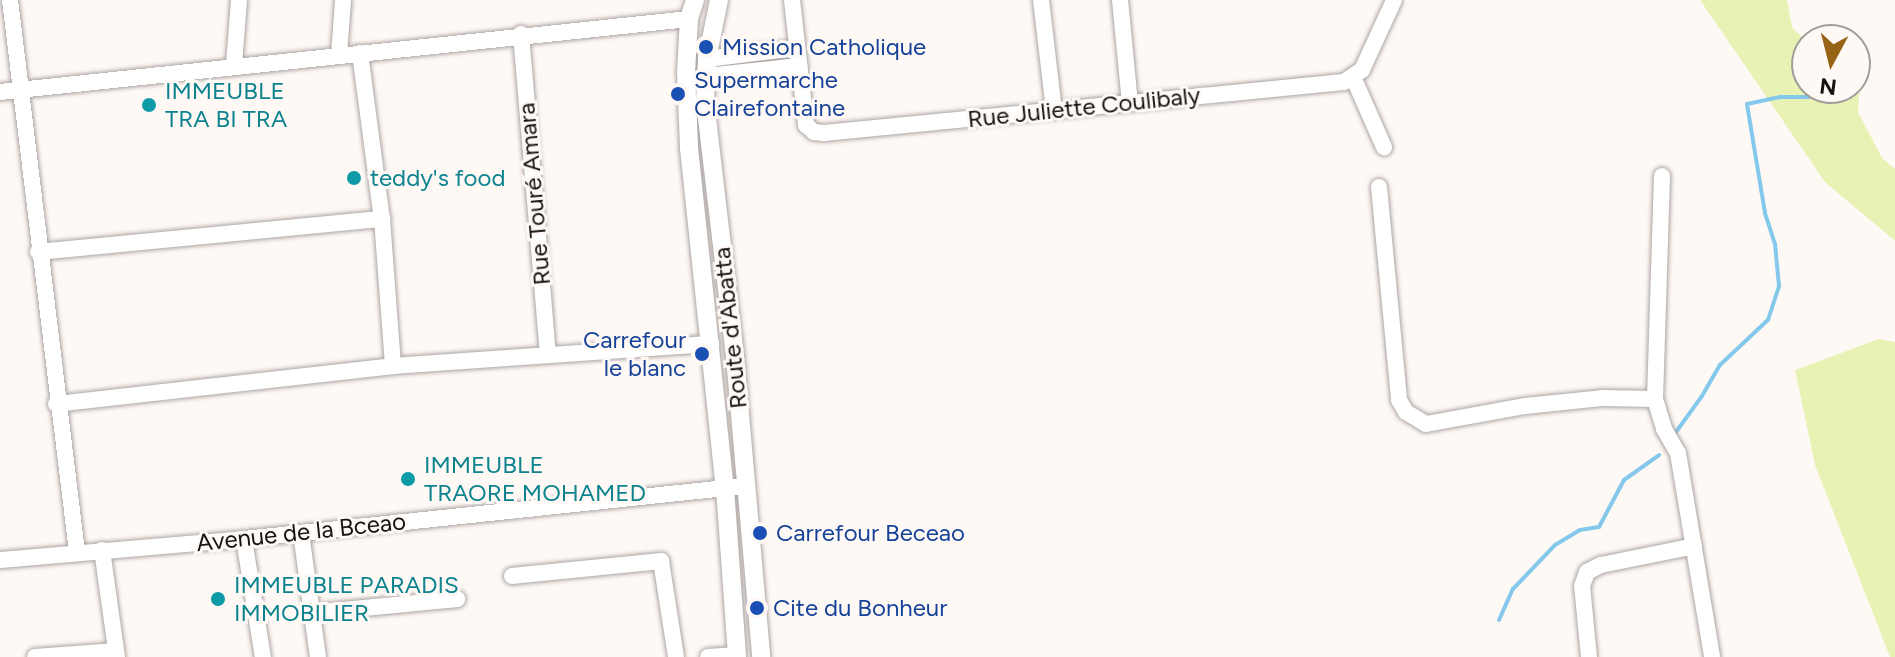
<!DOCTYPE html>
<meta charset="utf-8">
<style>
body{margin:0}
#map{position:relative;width:1895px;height:657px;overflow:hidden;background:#fff9f6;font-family:Figtree,sans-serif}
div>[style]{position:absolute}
.green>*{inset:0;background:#e8f2b5}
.stream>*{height:4px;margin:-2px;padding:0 2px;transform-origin:2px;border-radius:2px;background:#84c8eb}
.roads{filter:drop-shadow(0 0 2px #aca6a3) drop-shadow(0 0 2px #aca6a3)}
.minor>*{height:16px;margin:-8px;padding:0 8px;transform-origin:8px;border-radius:8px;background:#fff}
.tertiary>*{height:18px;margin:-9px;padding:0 9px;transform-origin:9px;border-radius:9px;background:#fff}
.dots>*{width:22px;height:22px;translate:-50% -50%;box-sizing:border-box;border:4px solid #fff9f6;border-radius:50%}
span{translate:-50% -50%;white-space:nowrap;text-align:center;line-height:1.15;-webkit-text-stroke:6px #fff9f6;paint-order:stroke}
.transit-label{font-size:24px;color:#164399}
.left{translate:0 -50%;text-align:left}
.right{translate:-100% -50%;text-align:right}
.culture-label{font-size:24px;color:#0d838f}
.street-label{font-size:24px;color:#151312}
.north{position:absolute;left:1791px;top:24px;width:80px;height:80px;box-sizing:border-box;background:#fff9f6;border:2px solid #a19d9b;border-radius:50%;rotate:187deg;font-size:22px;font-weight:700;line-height:32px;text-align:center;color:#151312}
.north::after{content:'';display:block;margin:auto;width:28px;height:36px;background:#966317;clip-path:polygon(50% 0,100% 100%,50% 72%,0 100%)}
</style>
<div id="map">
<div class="green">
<div style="clip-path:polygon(1700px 0,1787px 0,1792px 27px,1807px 43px,1807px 88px,1855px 88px,1855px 70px,1860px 80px,1858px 112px,1882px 158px,1895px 169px,1895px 241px,1825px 182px)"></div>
<div style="clip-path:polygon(1879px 339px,1895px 342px,1895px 657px,1890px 657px,1815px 465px,1795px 370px)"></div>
</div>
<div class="stream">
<div style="left:1855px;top:83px;width:6px;rotate:-31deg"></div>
<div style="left:1673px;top:436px;width:49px;rotate:-54.1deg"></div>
<div style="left:1702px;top:396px;width:36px;rotate:-60deg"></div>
<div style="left:1720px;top:365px;width:66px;rotate:-43.2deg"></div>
<div style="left:1768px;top:320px;width:36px;rotate:-72deg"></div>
<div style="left:1779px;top:286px;width:42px;rotate:-95.4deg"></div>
<div style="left:1775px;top:244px;width:33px;rotate:-108deg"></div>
<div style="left:1765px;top:213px;width:110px;rotate:-99.4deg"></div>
<div style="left:1747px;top:104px;width:34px;rotate:-12deg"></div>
<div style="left:1780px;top:97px;width:35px"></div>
<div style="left:1815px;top:97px;width:31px;rotate:-17deg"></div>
<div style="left:1499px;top:620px;width:34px;rotate:-66deg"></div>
<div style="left:1513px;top:589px;width:61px;rotate:-46.3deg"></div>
<div style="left:1555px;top:545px;width:29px;rotate:-31deg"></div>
<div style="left:1580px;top:530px;width:19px;rotate:-9deg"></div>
<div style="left:1599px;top:527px;width:53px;rotate:-62deg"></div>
<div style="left:1624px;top:480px;width:43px;rotate:-35.5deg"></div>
</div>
<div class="roads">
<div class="minor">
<div style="left:10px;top:0;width:556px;rotate:83.08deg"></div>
<div style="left:792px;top:0;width:126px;rotate:83.6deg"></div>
<div style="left:806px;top:125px;width:11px;rotate:41deg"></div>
<div style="left:814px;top:132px;width:10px;rotate:6deg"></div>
<div style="left:824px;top:133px;width:522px;rotate:-5.6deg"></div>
<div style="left:1344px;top:82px;width:22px;rotate:-34deg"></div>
<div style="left:1362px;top:70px;width:77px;rotate:-65.4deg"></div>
<div style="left:1041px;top:0;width:112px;rotate:83.3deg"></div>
<div style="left:1120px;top:0;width:103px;rotate:84.5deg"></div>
<div style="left:521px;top:34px;width:320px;rotate:85.2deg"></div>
<div style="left:360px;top:53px;width:167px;rotate:82.5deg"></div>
<div style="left:382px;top:219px;width:147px;rotate:85.7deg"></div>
<div style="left:339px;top:55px;width:55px;rotate:-85.8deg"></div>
<div style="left:707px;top:59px;width:91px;rotate:-7deg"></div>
<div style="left:234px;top:65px;width:65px;rotate:-85.6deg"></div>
<div style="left:706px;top:76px;width:94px;rotate:-6.1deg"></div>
<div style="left:1353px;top:77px;width:77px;rotate:66.1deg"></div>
<div style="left:0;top:92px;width:693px;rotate:-6.05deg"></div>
<div style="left:1379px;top:187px;width:214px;rotate:84.6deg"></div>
<div style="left:1399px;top:400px;width:14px;rotate:60deg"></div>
<div style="left:1406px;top:412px;width:23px;rotate:31deg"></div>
<div style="left:1426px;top:424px;width:101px;rotate:-10.3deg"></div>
<div style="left:1525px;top:406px;width:77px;rotate:-5.9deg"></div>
<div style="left:1602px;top:398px;width:53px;rotate:1.1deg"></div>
<div style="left:1655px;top:399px;width:31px;rotate:73deg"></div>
<div style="left:1664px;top:429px;width:28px;rotate:60deg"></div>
<div style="left:1678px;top:453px;width:207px;rotate:80.5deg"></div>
<div style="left:38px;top:252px;width:346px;rotate:-5.5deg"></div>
<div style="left:1655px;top:399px;width:223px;rotate:-88.2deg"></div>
<div style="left:56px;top:404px;width:339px;rotate:-6.4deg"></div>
<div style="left:393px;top:366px;width:319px;rotate:-4deg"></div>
<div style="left:301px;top:533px;width:125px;rotate:82.2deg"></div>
<div style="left:244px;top:539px;width:120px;rotate:80.9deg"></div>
<div style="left:102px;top:550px;width:108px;rotate:82deg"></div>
<div style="left:0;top:560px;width:245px;rotate:-4.9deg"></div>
<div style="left:244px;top:539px;width:504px;rotate:-6.04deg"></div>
<div style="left:512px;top:576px;width:150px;rotate:-5.7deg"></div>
<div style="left:661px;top:561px;width:97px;rotate:81.1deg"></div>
<div style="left:312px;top:613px;width:146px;rotate:-5.5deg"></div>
<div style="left:35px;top:657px;width:81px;rotate:-4.2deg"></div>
<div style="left:708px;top:657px;width:29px;rotate:-4deg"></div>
<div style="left:1589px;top:657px;width:71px;rotate:-95.6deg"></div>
<div style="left:1582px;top:586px;width:15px;rotate:-70deg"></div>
<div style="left:1587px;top:572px;width:16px;rotate:-27deg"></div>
<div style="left:1601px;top:565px;width:95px;rotate:-11.5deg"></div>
</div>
<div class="tertiary">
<div style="left:695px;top:0;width:20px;rotate:108deg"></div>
<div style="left:689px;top:19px;width:53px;rotate:93.2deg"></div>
<div style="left:686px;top:72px;width:76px;rotate:87.7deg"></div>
<div style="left:689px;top:148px;width:342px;rotate:84deg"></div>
<div style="left:725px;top:488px;width:169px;rotate:85.9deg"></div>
<div style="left:719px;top:0;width:60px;rotate:101.5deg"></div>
<div style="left:707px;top:59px;width:42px;rotate:92.7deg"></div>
<div style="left:705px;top:101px;width:258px;rotate:83.3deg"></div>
<div style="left:735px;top:357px;width:301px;rotate:85deg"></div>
</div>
</div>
<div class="dots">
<div style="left:706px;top:47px;background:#1a4fb4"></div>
<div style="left:678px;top:94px;background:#1a4fb4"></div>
<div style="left:149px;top:105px;background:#0f9aa8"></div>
<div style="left:354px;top:178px;background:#0f9aa8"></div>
<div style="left:702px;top:354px;background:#1a4fb4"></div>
<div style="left:408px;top:479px;background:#0f9aa8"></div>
<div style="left:760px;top:533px;background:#1a4fb4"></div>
<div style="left:218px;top:599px;background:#0f9aa8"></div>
<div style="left:757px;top:608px;background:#1a4fb4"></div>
</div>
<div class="transit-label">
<span class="left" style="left:722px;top:47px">Mission Catholique</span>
<span class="left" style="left:694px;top:94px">Supermarche<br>Clairefontaine</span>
<span class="right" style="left:686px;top:354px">Carrefour<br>le blanc</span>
<span class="left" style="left:776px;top:533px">Carrefour Beceao</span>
<span class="left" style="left:773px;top:608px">Cite du Bonheur</span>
</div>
<div class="culture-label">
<span class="left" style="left:165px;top:105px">IMMEUBLE<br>TRA BI TRA</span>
<span class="left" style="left:370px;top:178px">teddy's food</span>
<span class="left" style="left:424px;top:479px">IMMEUBLE<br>TRAORE MOHAMED</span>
<span class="left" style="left:234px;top:599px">IMMEUBLE PARADIS<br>IMMOBILIER</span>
</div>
<div class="street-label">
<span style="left:1084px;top:107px;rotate:-6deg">Rue Juliette Coulibaly</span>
<span style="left:534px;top:194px;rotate:-95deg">Rue Touré Amara</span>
<span style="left:730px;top:328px;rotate:-96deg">Route d'Abatta</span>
<span style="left:301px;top:532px;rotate:-6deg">Avenue de la Bceao</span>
</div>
<div class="north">N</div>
</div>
